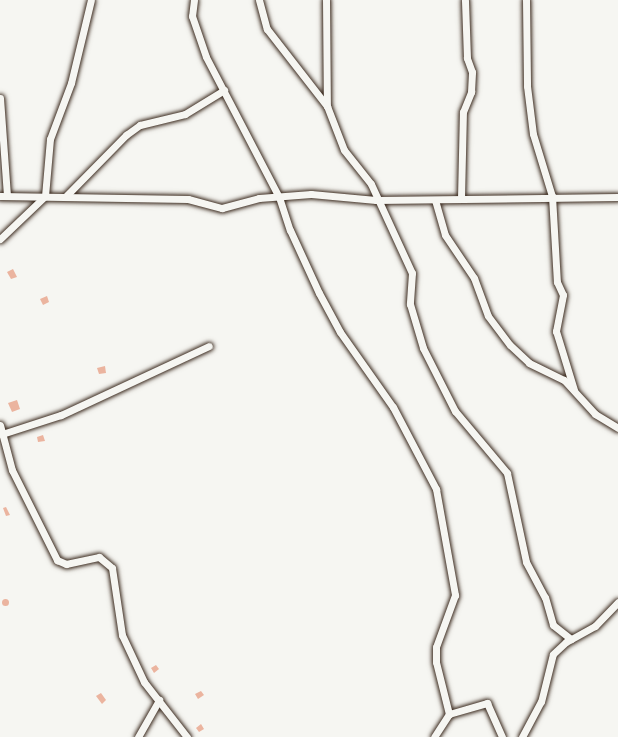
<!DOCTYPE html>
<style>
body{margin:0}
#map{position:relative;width:618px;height:737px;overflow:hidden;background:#f6f6f2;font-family:Sriracha,sans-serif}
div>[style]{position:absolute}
.building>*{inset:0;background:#ebb49f}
.round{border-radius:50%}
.roads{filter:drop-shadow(0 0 2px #3b2a1e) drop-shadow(0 0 2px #3b2a1e)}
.minor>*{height:7px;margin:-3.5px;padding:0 3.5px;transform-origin:3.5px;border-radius:3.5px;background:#f6f6f2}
span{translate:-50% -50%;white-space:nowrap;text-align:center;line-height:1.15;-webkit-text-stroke:4.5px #f6f6f2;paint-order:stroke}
</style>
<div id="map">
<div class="building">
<div style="clip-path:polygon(13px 269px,17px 277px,11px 279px,7px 272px)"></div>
<div style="clip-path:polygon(47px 296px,49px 302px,43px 305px,40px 299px)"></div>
<div style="clip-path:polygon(105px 366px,106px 373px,99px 374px,97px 368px)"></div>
<div style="clip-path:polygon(17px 400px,20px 409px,12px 412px,8px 403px)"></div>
<div style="clip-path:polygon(43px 435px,45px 441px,38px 442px,37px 437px)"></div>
<div style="clip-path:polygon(6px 507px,10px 515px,6px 516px,3px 508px)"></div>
<div class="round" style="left:1.5px;top:598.5px;width:7px;height:7px"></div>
<div style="clip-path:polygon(156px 665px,159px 669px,154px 673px,151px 668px)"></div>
<div style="clip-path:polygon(201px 691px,204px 695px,198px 699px,195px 694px)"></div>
<div style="clip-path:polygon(101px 693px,106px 700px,102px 704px,96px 696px)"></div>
<div style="clip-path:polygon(201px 724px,204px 729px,199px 732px,196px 728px)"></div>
</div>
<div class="roads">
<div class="minor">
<div style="left:194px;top:0;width:16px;rotate:97deg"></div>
<div style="left:192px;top:16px;width:43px;rotate:71.1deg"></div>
<div style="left:206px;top:57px;width:158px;rotate:62.5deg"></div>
<div style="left:279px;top:197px;width:35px;rotate:72deg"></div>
<div style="left:290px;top:230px;width:69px;rotate:65.3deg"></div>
<div style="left:319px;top:293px;width:44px;rotate:61.7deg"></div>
<div style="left:340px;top:332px;width:92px;rotate:54.8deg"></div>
<div style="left:393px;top:407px;width:93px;rotate:62.3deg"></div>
<div style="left:436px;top:489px;width:108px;rotate:79.8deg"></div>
<div style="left:455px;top:595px;width:55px;rotate:110.1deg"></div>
<div style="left:436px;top:647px;width:15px;rotate:90deg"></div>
<div style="left:436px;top:662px;width:54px;rotate:76deg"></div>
<div style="left:449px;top:714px;width:27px;rotate:123deg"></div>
<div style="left:259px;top:0;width:30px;rotate:75deg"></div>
<div style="left:267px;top:29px;width:98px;rotate:52.1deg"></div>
<div style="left:327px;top:106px;width:47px;rotate:68.9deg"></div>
<div style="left:344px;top:150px;width:43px;rotate:51.5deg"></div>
<div style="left:371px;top:184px;width:98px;rotate:65.3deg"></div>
<div style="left:412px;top:273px;width:31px;rotate:94deg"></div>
<div style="left:410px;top:304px;width:46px;rotate:73.5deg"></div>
<div style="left:423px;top:348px;width:71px;rotate:63.1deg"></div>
<div style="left:455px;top:411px;width:81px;rotate:50deg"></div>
<div style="left:507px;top:473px;width:91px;rotate:77.9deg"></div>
<div style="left:526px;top:562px;width:40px;rotate:62deg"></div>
<div style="left:545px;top:597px;width:29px;rotate:74deg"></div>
<div style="left:553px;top:625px;width:23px;rotate:38deg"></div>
<div style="left:326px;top:0;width:106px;rotate:89.5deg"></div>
<div style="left:526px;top:0;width:86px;rotate:89.3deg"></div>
<div style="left:527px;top:86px;width:48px;rotate:82.9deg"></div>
<div style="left:533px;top:134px;width:65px;rotate:73deg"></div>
<div style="left:552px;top:196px;width:86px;rotate:86.7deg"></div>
<div style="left:557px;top:282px;width:14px;rotate:65deg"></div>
<div style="left:563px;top:295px;width:37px;rotate:101deg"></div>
<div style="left:556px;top:331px;width:62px;rotate:73deg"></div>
<div style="left:0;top:98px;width:98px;rotate:85.9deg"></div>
<div style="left:0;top:196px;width:188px;rotate:0.9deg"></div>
<div style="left:188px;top:199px;width:35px;rotate:15deg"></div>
<div style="left:222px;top:208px;width:38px;rotate:-15deg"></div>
<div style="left:259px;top:198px;width:52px;rotate:-4.4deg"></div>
<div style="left:311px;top:194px;width:65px;rotate:5.3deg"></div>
<div style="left:376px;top:200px;width:242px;rotate:-0.7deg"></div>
<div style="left:66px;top:196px;width:86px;rotate:-45.5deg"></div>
<div style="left:126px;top:135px;width:17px;rotate:-36deg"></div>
<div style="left:140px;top:125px;width:46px;rotate:-13.7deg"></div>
<div style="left:185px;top:114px;width:46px;rotate:-31.6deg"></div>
<div style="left:461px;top:198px;width:86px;rotate:-88.7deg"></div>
<div style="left:463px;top:112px;width:22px;rotate:-68deg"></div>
<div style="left:471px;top:92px;width:20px;rotate:-87deg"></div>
<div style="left:472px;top:72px;width:15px;rotate:-110deg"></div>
<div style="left:467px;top:58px;width:58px;rotate:-92deg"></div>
<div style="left:435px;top:200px;width:36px;rotate:74deg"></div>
<div style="left:445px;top:235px;width:52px;rotate:56deg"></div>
<div style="left:474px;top:278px;width:40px;rotate:69.8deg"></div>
<div style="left:488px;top:316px;width:36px;rotate:53deg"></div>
<div style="left:510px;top:345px;width:26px;rotate:43deg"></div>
<div style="left:529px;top:363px;width:39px;rotate:26deg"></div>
<div style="left:564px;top:380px;width:46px;rotate:47.6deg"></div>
<div style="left:595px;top:414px;width:27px;rotate:31deg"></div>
<div style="left:0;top:239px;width:62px;rotate:-43.7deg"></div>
<div style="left:45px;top:196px;width:57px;rotate:-85deg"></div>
<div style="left:50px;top:139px;width:60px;rotate:-69.4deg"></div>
<div style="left:71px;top:83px;width:85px;rotate:-76.5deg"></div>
<div style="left:0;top:425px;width:47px;rotate:75.1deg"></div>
<div style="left:12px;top:470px;width:101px;rotate:63.4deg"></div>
<div style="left:57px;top:560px;width:10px;rotate:24deg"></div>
<div style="left:66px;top:564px;width:34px;rotate:-12deg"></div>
<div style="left:99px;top:557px;width:17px;rotate:40deg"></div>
<div style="left:112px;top:568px;width:68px;rotate:81.5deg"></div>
<div style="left:122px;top:635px;width:52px;rotate:64.9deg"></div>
<div style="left:144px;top:682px;width:70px;rotate:52deg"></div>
<div style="left:2px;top:434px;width:62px;rotate:-17.9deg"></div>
<div style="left:61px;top:415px;width:163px;rotate:-25deg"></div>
<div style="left:449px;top:714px;width:40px;rotate:-16deg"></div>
<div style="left:487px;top:703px;width:37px;rotate:66deg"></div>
<div style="left:138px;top:737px;width:43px;rotate:-60.4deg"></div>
<div style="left:522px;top:737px;width:40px;rotate:-62deg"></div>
<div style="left:541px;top:702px;width:49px;rotate:-76deg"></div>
<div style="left:553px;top:654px;width:18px;rotate:-43deg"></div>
<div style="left:566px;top:642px;width:33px;rotate:-29deg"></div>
<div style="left:595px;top:626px;width:33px;rotate:-46deg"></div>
</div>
</div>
</div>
